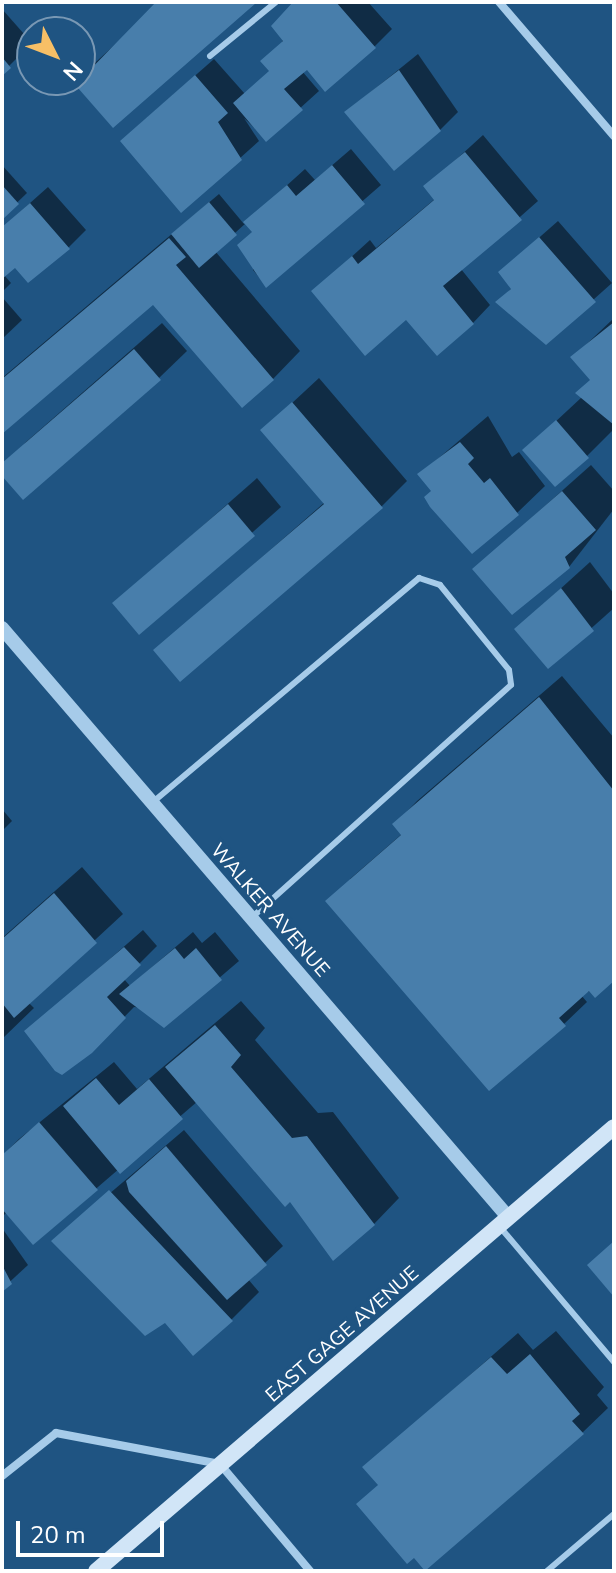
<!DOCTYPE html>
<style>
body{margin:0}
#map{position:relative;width:616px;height:1573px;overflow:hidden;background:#1f5482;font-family:"Nunito Sans",sans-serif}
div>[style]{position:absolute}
.shadow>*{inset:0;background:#0007}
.building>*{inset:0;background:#487eab}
.service>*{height:6px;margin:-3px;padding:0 3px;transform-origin:3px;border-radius:3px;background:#a6cbe9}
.minor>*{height:8px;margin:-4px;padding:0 4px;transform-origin:4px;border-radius:4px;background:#a6cbe9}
.tertiary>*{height:14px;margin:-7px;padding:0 7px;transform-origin:7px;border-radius:7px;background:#a6cbe9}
.secondary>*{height:16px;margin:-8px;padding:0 8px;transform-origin:8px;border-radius:8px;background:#d1e5f7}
span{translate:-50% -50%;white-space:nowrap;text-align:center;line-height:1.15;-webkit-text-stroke:6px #1f5482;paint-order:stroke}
.street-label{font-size:20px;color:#fff}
.frame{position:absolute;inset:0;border:4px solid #fff;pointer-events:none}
.north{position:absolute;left:16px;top:16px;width:80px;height:80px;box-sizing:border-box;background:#1f5482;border:2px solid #7998b4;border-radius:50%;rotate:132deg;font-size:22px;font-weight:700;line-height:32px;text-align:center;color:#fff}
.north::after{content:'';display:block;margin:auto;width:28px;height:36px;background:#f7bf66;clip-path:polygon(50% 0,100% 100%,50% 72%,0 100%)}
.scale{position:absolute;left:16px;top:1521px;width:148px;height:36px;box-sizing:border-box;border:4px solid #fff;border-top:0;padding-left:10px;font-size:24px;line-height:28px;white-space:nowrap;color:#fff;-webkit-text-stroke:6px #1f5482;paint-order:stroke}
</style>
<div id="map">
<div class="shadow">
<div style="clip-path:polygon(162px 2px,254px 2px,113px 125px,76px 80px)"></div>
<div style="clip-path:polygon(298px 2px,368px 2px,392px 29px,374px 47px,302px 71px,319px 91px,266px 139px,244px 118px,259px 141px,182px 210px,140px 124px,214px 59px,245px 94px,271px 70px)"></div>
<div style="clip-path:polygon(2px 9px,32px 43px,2px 73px)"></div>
<div style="clip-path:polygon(418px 54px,458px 112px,440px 130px,346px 112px)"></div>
<div style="clip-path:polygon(483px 135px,538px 201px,461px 269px,490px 305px,473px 323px,407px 317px,314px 291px,370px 240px,376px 248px,436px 198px,426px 187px)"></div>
<div style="clip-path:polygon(351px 149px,381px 185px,266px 285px,253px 270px,254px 231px,246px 223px,215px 251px,300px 351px,273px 379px,153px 302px,2px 432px,2px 378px,219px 194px,244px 224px,305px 169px,315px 180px)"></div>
<div style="clip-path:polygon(2px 165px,27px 193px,2px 217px)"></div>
<div style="clip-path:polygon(48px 187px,86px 230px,68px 248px,15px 266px,4px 275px,11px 283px,2px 292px,2px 228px)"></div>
<div style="clip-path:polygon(558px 221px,612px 283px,546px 342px,498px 302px,513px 287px,500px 272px)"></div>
<div style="clip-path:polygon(2px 297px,22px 320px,2px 339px)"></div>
<div style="clip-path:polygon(614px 318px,614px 429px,587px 456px,525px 450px,582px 397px,592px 379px,573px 357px)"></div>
<div style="clip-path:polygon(162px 323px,187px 351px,159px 378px,2px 473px,26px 442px)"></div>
<div style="clip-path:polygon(319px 378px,407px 481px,381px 507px,156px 650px,325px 502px,263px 430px)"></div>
<div style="clip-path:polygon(488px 416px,512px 457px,519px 452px,545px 486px,517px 513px,420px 474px)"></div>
<div style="clip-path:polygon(591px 465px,614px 491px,614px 509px,569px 567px,474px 569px)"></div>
<div style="clip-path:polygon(257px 478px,281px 507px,140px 632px,115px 603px)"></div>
<div style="clip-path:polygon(590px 562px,614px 594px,614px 608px,549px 666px,516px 629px)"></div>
<div style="clip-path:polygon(562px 676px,614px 738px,614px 979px,581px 995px,587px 1002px,564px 1024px,350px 879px,403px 833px,395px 824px,417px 801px)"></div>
<div style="clip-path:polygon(2px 809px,12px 821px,2px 831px)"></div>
<div style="clip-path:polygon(82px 867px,123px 914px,28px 1002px,34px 1008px,2px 1039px,2px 938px)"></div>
<div style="clip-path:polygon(143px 930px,157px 946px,124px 979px,130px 986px,193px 932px,202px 943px,215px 932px,239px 961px,164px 1025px,151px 1009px,134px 1007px,91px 1051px,26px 1032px)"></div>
<div style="clip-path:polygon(241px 1001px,265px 1028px,255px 1040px,318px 1113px,333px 1112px,399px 1198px,374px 1224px,291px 1199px,198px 1101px,34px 1242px,7px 1212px,2px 1217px,2px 1156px,19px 1139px,114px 1062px,137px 1089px)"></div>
<div style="clip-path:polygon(184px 1130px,283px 1246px,248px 1279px,259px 1292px,231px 1320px,165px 1321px,54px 1241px)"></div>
<div style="clip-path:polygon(2px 1228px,28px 1265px,2px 1289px)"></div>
<div style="clip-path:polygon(556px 1331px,604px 1387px,597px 1395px,608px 1408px,582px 1433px,379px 1484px,365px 1467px,518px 1333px,533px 1350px)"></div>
</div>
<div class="building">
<div style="clip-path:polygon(156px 2px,257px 2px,113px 128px,71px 80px,80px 80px)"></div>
<div style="clip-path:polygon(293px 2px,336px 2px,376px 48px,325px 92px,307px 70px,284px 89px,303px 110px,266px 142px,233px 103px,269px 71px,260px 61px,283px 41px,271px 26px)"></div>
<div style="clip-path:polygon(2px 57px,11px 68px,2px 76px)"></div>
<div style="clip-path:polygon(399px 70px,441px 131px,394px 171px,344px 112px)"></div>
<div style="clip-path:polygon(195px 75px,228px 113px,218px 122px,242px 160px,181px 213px,120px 141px)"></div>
<div style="clip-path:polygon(465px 152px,522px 220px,443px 286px,474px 324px,437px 356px,406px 320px,365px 356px,311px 291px,352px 256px,358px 264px,434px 200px,423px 186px)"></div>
<div style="clip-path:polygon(332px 165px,365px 204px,266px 288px,237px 245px,252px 232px,243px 222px,287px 185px,296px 196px)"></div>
<div style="clip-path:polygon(2px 185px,19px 204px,2px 220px)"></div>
<div style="clip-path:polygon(209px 202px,237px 235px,199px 268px,171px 234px)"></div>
<div style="clip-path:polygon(30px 203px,70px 249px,28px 283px,15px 268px,2px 279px,2px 227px)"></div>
<div style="clip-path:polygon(539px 237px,596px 302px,546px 345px,495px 302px,511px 289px,498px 272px)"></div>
<div style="clip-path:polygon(169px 238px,186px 257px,176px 265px,274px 380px,242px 408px,153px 305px,2px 434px,2px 379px)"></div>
<div style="clip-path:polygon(614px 322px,614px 425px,575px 393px,590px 380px,570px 357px)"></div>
<div style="clip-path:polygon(134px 349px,161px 380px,23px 500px,2px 476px,2px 463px)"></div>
<div style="clip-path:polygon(292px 402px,383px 508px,180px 682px,153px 650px,324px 504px,260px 430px)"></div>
<div style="clip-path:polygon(556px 420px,589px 458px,555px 487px,522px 450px)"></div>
<div style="clip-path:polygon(460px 442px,474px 458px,468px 464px,484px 483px,490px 478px,519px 515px,472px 554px,430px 507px,424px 497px,431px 491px,417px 474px)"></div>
<div style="clip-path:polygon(562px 491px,596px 530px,565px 557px,570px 568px,512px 615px,472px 569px)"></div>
<div style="clip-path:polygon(228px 504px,255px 536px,139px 635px,112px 603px)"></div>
<div style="clip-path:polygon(561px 588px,594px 631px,548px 669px,514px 629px)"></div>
<div style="clip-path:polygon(539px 697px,614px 791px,614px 981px,595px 998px,589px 991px,559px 1018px,566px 1026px,489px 1091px,325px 901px,401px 835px,392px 824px)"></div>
<div style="clip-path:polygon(54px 893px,97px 943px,14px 1018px,2px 1003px,2px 939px)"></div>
<div style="clip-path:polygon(124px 947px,141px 965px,107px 997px,126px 1018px,92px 1053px,62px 1075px,55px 1071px,24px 1031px)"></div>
<div style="clip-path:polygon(175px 948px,184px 959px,196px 948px,222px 980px,164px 1028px,119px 994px)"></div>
<div style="clip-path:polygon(215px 1025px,241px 1055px,231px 1067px,292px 1138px,307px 1136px,375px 1225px,333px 1261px,290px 1202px,285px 1207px,165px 1067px)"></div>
<div style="clip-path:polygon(96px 1078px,119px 1105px,149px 1079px,183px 1119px,120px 1174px,63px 1106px)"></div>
<div style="clip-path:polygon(39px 1122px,98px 1190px,33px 1245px,2px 1209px,2px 1155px)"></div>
<div style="clip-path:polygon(166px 1146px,267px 1265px,227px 1300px,129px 1192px,126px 1181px)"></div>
<div style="clip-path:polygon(109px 1190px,233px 1321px,193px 1356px,165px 1323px,145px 1336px,51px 1241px)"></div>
<div style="clip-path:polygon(614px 1241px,614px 1297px,587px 1265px)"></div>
<div style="clip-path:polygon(2px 1265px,12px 1284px,2px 1292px)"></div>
<div style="clip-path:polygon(530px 1354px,580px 1414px,572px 1421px,584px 1434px,425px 1571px,414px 1558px,407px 1564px,356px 1504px,378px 1485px,362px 1467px,491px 1357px,507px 1374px)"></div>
</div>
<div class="service">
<div style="left:210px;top:56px;width:85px;rotate:-39.3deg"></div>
<div style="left:153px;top:802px;width:348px;rotate:-40.1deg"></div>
<div style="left:419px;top:578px;width:22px;rotate:18deg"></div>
<div style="left:440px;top:585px;width:109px;rotate:50.9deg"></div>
<div style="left:509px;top:670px;width:15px;rotate:82deg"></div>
<div style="left:511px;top:685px;width:349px;rotate:138.1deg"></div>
<div style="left:500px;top:1227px;width:177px;rotate:49.8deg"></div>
<div style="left:547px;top:1571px;width:88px;rotate:-40.4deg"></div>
</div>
<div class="minor">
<div style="left:499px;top:2px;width:177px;rotate:49.4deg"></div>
<div style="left:2px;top:1476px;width:69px;rotate:-38.5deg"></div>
<div style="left:56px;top:1433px;width:167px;rotate:10.7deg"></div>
<div style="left:220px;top:1464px;width:140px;rotate:49.9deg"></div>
</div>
<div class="tertiary">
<div style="left:2px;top:628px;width:777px;rotate:49.33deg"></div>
</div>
<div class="secondary">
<div style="left:96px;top:1571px;width:682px;rotate:-40.6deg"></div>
</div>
<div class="street-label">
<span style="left:270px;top:910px;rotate:49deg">WALKER AVENUE</span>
<span style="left:342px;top:1334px;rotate:-41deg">EAST GAGE AVENUE</span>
</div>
<div class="frame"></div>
<div class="north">N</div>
<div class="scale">20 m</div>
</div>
